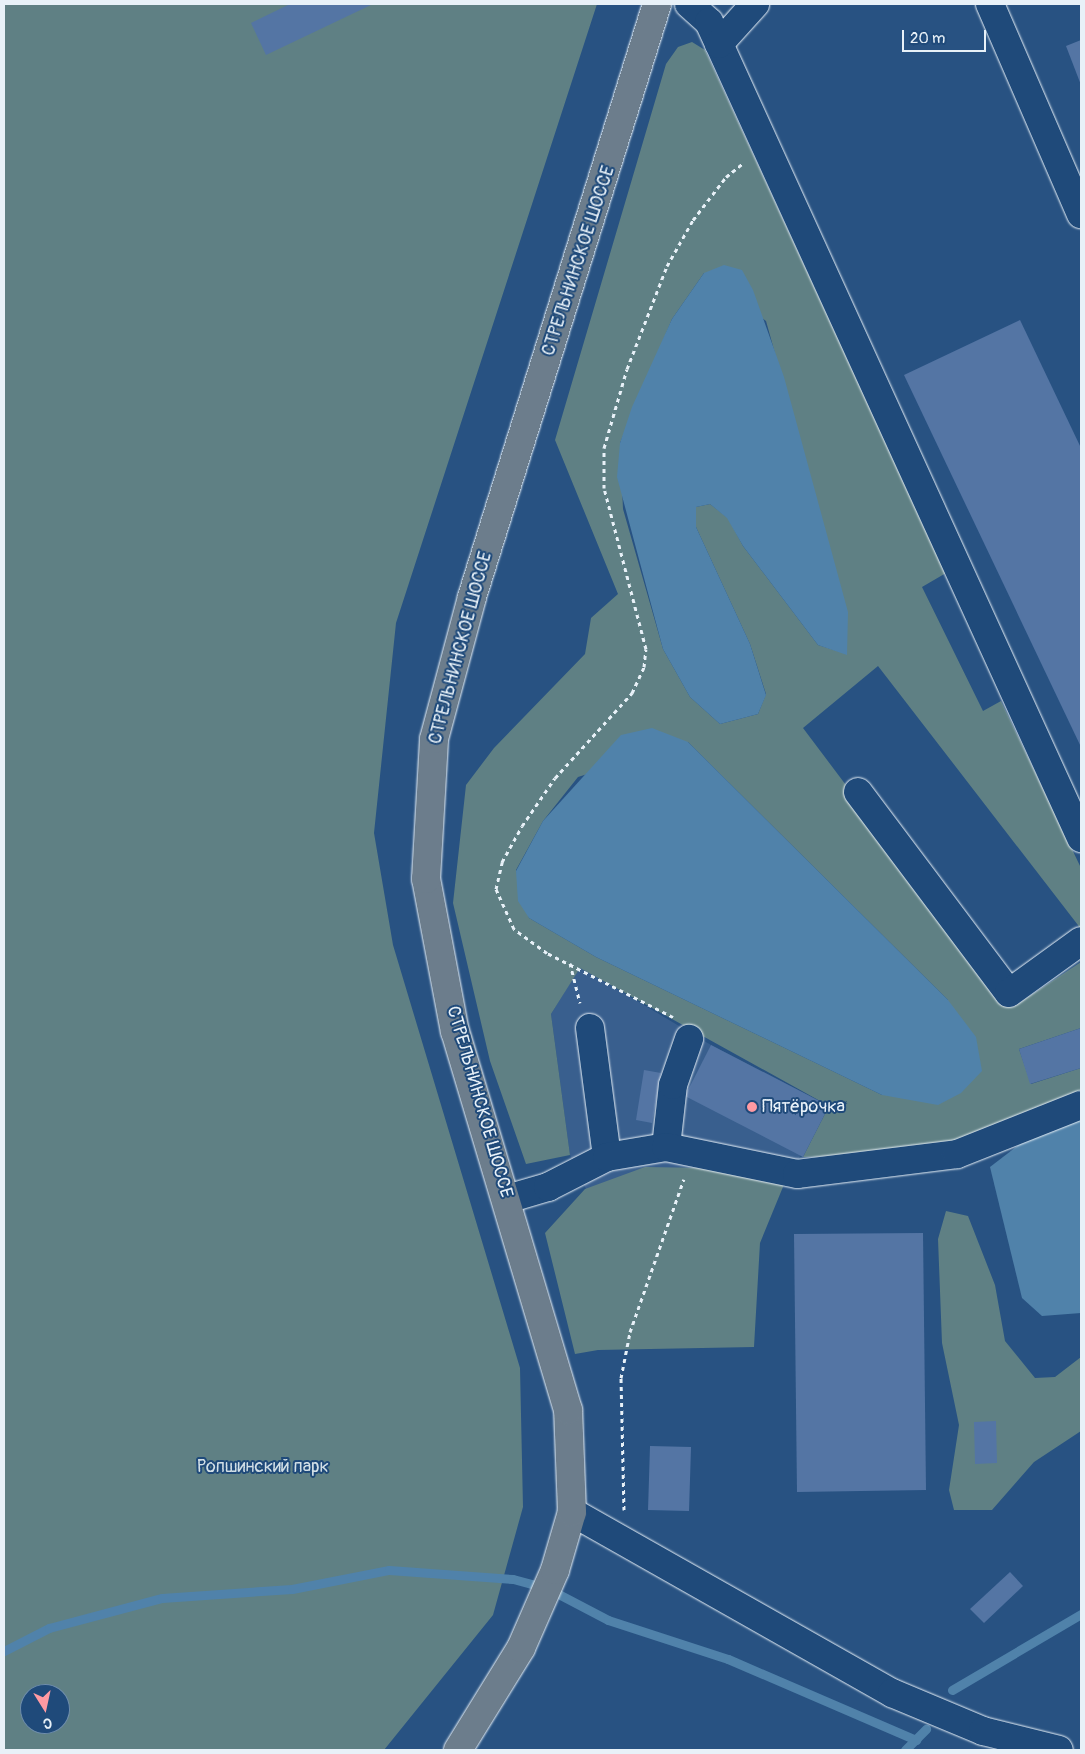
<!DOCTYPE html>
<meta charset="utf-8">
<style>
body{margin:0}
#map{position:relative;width:1085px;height:1754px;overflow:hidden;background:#285282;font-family:Pangolin,sans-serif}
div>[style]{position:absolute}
.built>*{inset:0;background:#395f8e}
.green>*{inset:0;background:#5f8084}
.water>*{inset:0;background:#5082aa}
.stream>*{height:9px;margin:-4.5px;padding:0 4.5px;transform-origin:4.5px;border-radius:4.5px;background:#5082aa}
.building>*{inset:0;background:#5475a4}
.path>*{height:3px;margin-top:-1.5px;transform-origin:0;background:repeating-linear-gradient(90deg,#e8f1f8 0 4px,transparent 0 8px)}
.roads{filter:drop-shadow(0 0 1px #e8f1f8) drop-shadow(0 0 1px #e8f1f8)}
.minor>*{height:28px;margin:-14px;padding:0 14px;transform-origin:14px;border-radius:14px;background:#1f4a7a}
.major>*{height:28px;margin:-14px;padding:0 14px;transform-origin:14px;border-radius:14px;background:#6c7d8c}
.dots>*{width:14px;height:14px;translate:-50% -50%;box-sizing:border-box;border:2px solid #1f4a7a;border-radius:50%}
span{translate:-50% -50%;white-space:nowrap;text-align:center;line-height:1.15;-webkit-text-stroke:4px #1f4a7a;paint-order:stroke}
.street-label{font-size:18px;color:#e8f1f8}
.poi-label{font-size:18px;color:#e8f1f8}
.left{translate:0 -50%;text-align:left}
.park-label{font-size:18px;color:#d3e0e7}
.frame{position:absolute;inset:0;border:5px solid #e8f1f8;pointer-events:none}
.north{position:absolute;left:20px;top:1684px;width:50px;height:50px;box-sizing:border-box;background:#1f4a7a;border:1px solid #6f8dac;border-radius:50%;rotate:170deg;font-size:14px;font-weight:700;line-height:20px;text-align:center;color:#e8f1f8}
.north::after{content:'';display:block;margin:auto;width:18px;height:22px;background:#ff9aa2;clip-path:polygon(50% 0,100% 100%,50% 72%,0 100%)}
.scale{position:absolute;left:902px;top:30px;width:84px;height:22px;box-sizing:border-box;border:2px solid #e8f1f8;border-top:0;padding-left:6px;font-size:15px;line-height:18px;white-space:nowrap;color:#e8f1f8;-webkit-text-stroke:4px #1f4a7a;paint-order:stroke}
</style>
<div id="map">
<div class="built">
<div style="clip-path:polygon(580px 967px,711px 1045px,829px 1106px,785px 1182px,587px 1191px,570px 1155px,551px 1014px)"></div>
</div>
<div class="green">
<div style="clip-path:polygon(evenodd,4px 4px,597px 4px,396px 623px,374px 833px,393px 945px,520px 1368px,523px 1507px,493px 1615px,384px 1750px,4px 1750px,4px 4px,30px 1694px,60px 1694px,60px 1724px,30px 1724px,30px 1694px)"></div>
<div style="clip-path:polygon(evenodd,692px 42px,705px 50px,946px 573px,922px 587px,983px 711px,1001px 701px,1081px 868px,1081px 929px,878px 666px,803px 728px,1013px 1007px,1081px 962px,1081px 1028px,1019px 1049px,1031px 1084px,1081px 1068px,1081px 1096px,963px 1140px,865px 1156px,803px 1157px,829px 1106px,580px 968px,551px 1014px,570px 1155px,526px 1164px,490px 1061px,453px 903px,466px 785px,494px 748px,585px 654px,591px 618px,618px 594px,555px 440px,666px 64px,678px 47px,692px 42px,704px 273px,766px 321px,847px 612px,847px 654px,818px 645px,743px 546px,728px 518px,710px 504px,696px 507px,696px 527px,750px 644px,766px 694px,758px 714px,720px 724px,690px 697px,663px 649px,623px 509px,620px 443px,672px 319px,704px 273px,692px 42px,688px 742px,948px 1000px,882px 1095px,596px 957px,529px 918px,516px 870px,543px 821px,578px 777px,688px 742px)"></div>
<div style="clip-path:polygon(645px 1167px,707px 1168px,785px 1182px,760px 1243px,754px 1347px,598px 1350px,575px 1354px,545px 1233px,585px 1189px)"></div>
<div style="clip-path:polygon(946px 1211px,968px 1216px,995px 1285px,1005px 1341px,1035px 1378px,1055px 1377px,1081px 1357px,1081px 1431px,1034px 1462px,992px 1510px,954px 1510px,949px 1490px,959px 1425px,942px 1343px,938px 1239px)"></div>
</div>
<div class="water">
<div style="clip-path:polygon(724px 265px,742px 270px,753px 290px,784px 377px,848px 612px,847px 655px,818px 645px,743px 546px,727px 518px,710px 504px,696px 507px,696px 527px,750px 644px,766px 695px,758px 714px,720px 724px,690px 697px,663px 649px,617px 477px,620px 443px,632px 407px,672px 319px,704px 273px)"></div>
<div style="clip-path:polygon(652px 728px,688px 742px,948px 1000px,976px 1037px,982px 1071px,961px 1093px,938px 1105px,882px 1095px,596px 957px,529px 918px,518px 901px,516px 871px,543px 821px,621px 735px)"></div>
<div style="clip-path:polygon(1081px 1116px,1081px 1313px,1042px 1316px,1022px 1298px,990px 1167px,1025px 1140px)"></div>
</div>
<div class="stream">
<div style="left:4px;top:1651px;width:51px;rotate:-27.1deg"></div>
<div style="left:49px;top:1628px;width:117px;rotate:-14.9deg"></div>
<div style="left:162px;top:1598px;width:130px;rotate:-4deg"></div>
<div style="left:292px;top:1589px;width:99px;rotate:-11.1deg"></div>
<div style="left:389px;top:1570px;width:124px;rotate:4.2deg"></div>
<div style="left:513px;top:1579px;width:35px;rotate:15deg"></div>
<div style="left:547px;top:1588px;width:69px;rotate:27.7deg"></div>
<div style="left:608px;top:1620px;width:126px;rotate:18deg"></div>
<div style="left:728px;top:1659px;width:205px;rotate:23.3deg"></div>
<div style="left:952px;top:1690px;width:150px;rotate:-30.5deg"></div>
<div style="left:905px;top:1750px;width:30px;rotate:-45deg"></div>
</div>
<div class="building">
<div style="clip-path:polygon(290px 4px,373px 4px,266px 55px,251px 23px)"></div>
<div style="clip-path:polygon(1081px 40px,1081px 85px,1066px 46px)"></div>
<div style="clip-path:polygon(1020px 320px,1081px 448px,1081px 747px,904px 375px)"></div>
<div style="clip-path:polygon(1081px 1028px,1081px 1068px,1030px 1084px,1019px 1049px)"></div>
<div style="clip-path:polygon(711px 1045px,829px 1106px,803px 1157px,685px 1096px)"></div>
<div style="clip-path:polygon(644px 1070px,661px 1073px,652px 1123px,636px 1120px)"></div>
<div style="clip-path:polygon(923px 1233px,926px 1490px,797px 1492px,794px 1234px)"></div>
<div style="clip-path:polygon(996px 1421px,997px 1463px,975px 1464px,974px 1422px)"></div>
<div style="clip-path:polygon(650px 1446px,691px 1447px,689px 1511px,648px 1510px)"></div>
<div style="clip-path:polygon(1010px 1572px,1023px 1586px,984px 1623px,970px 1609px)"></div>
</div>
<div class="path">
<div style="left:570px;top:963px;width:41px;rotate:76deg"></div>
<div style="left:673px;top:1017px;width:141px;rotate:-153.1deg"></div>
<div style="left:547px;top:953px;width:41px;rotate:-144deg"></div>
<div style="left:514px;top:929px;width:44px;rotate:-114.2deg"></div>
<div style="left:496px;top:889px;width:28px;rotate:-77deg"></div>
<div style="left:502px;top:862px;width:41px;rotate:-60.9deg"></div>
<div style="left:522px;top:826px;width:58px;rotate:-55.5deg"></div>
<div style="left:555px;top:778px;width:115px;rotate:-47.8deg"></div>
<div style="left:632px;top:693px;width:29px;rotate:-65deg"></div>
<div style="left:644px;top:667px;width:18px;rotate:-84deg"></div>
<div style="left:646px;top:649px;width:166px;rotate:-104.6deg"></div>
<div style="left:604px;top:488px;width:40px;rotate:-90deg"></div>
<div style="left:604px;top:448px;width:82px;rotate:-73.8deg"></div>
<div style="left:627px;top:369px;width:110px;rotate:-68.8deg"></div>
<div style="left:667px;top:266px;width:53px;rotate:-60.5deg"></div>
<div style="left:693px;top:220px;width:54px;rotate:-52.5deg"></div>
<div style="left:726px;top:177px;width:22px;rotate:-39deg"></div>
<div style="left:624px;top:1510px;width:132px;rotate:-91.3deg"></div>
<div style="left:621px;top:1378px;width:47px;rotate:-78.9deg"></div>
<div style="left:630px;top:1332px;width:162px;rotate:-70.6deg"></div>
</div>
<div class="roads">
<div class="minor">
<div style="left:689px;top:4px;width:27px;rotate:42deg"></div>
<div style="left:709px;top:22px;width:897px;rotate:65.49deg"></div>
<div style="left:990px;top:4px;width:229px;rotate:66.6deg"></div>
<div style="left:719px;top:44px;width:54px;rotate:-48deg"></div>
<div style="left:858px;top:792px;width:251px;rotate:53.1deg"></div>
<div style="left:1009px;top:993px;width:89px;rotate:-35.8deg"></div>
<div style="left:590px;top:1028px;width:130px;rotate:82.5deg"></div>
<div style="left:666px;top:1147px;width:62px;rotate:-83.6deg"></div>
<div style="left:673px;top:1085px;width:49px;rotate:-70.8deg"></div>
<div style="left:507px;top:1199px;width:43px;rotate:-16.3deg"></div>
<div style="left:548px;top:1187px;width:66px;rotate:-27deg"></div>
<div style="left:607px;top:1157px;width:60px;rotate:-9.6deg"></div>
<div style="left:666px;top:1147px;width:134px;rotate:11.6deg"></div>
<div style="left:797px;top:1174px;width:161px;rotate:-7.1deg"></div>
<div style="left:957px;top:1154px;width:133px;rotate:-21.6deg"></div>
<div style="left:572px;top:1512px;width:368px;rotate:29.5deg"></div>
<div style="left:892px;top:1693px;width:99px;rotate:22.7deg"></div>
<div style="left:983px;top:1731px;width:78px;rotate:14deg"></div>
</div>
<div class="major">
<div style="left:458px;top:1750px;width:120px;rotate:-58.3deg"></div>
<div style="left:521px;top:1648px;width:85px;rotate:-66.4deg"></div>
<div style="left:555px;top:1570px;width:60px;rotate:-73.7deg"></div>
<div style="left:572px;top:1512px;width:102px;rotate:-92.2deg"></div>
<div style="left:568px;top:1410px;width:395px;rotate:-106.6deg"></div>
<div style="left:455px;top:1032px;width:156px;rotate:-100.7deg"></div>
<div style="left:426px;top:879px;width:140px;rotate:-86.7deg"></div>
<div style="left:434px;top:739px;width:147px;rotate:-75deg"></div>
<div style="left:472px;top:597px;width:621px;rotate:-72.67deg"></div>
</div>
</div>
<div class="dots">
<div style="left:752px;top:1107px;background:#ff9aa2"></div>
</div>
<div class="street-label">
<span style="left:579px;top:261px;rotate:-72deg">СТРЕЛЬНИНСКОЕ ШОССЕ</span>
<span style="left:461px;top:648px;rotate:-75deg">СТРЕЛЬНИНСКОЕ ШОССЕ</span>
<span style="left:479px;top:1102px;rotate:74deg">СТРЕЛЬНИНСКОЕ ШОССЕ</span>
</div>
<div class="poi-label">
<span class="left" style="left:762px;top:1107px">Пятёрочка</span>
</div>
<div class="park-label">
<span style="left:263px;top:1467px">Ропшинский парк</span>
</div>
<div class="frame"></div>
<div class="north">С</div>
<div class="scale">20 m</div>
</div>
